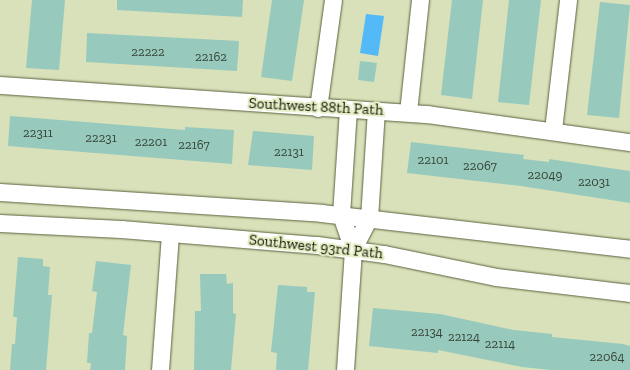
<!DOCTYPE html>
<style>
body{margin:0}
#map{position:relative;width:630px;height:370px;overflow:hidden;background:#d8e1b9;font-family:"Zilla Slab",serif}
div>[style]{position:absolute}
.water>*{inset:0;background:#53baf7}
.building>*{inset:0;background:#98c9bd}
.roads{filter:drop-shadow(0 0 1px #5b623f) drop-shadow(0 0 1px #5b623f)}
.minor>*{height:17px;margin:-8.5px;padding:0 8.5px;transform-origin:8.5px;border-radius:8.5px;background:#fff}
span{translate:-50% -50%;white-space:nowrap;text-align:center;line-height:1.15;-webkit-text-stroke:4px #e5eec6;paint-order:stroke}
.number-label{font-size:13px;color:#344335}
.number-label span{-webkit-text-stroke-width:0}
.street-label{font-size:15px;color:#131608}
</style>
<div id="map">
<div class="water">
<div style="clip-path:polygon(366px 14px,384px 16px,378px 56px,360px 53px)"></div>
</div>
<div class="building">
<div style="clip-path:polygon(32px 0,65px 0,59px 70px,26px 68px)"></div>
<div style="clip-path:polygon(117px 0,243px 0,242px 17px,117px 10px)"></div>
<div style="clip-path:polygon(272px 0,304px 0,292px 81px,261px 77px)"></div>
<div style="clip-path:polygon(452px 0,483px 0,472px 99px,441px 95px)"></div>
<div style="clip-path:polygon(509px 0,541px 0,529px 105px,498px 102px)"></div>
<div style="clip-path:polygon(600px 2px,630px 5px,619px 118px,587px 115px)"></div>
<div style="clip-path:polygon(87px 33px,239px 41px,237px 71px,86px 62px)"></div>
<div style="clip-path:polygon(360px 61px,377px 63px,374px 82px,358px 80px)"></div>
<div style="clip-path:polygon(10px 116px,185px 130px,185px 127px,234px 130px,232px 164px,8px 146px)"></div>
<div style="clip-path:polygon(253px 131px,314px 136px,312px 170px,248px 165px)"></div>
<div style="clip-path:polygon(411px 142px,524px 155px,523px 159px,549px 162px,549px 159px,630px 171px,630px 203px,521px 186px,407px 173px)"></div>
<div style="clip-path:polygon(18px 257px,43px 259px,43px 266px,50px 267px,48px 295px,52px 295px,46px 370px,10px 370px,12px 344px,15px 344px,17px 317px,13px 317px)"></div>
<div style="clip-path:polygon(96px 261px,131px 265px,123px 335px,127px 336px,125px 370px,90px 370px,91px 363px,87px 363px,89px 333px,92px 333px,97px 292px,92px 291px)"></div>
<div style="clip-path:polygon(200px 274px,226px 274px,227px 284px,233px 283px,233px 313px,236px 314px,231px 370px,194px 370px,195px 311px,201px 311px)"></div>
<div style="clip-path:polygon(278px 285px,307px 287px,307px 292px,315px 292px,308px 370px,276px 370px,277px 353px,271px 352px)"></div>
<div style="clip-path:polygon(373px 308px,440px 314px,514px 330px,552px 334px,552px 337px,623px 344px,630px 346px,630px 370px,551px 370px,522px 367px,438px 350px,438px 353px,369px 346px)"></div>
</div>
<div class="roads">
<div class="minor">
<div style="left:0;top:85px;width:428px;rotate:3.9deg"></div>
<div style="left:427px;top:114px;width:205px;rotate:7.9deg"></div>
<div style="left:318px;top:108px;width:109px;rotate:-82.1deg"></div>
<div style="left:348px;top:109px;width:106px;rotate:93.8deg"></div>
<div style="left:341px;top:215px;width:36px;rotate:71deg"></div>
<div style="left:408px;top:112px;width:113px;rotate:-83.9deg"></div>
<div style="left:553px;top:130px;width:131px;rotate:-83.4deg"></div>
<div style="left:0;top:192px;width:322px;rotate:3.7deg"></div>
<div style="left:321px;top:213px;width:311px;rotate:6.6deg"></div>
<div style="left:0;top:223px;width:121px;rotate:2.8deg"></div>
<div style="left:121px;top:229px;width:197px;rotate:4.7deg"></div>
<div style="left:317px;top:245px;width:68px;rotate:7.7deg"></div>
<div style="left:384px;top:254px;width:114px;rotate:11.6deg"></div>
<div style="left:496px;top:277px;width:135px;rotate:6.8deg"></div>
<div style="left:160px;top:370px;width:137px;rotate:-85.8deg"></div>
<div style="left:345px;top:370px;width:121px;rotate:-86.2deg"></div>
<div style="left:353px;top:249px;width:35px;rotate:-63deg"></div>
<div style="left:369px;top:218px;width:107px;rotate:-86.3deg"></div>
</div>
</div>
<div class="number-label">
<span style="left:148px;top:52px">22222</span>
<span style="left:211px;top:57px">22162</span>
<span style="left:38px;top:133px">22311</span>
<span style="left:101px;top:138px">22231</span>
<span style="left:151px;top:142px">22201</span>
<span style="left:194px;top:145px">22167</span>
<span style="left:289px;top:152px">22131</span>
<span style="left:433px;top:160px">22101</span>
<span style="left:480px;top:166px">22067</span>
<span style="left:545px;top:175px">22049</span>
<span style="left:594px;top:182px">22031</span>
<span style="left:427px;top:332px">22134</span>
<span style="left:464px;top:337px">22124</span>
<span style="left:500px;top:344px">22114</span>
<span style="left:607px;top:357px">22064</span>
</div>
<div class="street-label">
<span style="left:316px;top:107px;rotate:3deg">Southwest 88th Path</span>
<span style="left:316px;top:247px;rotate:6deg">Southwest 93rd Path</span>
</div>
</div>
